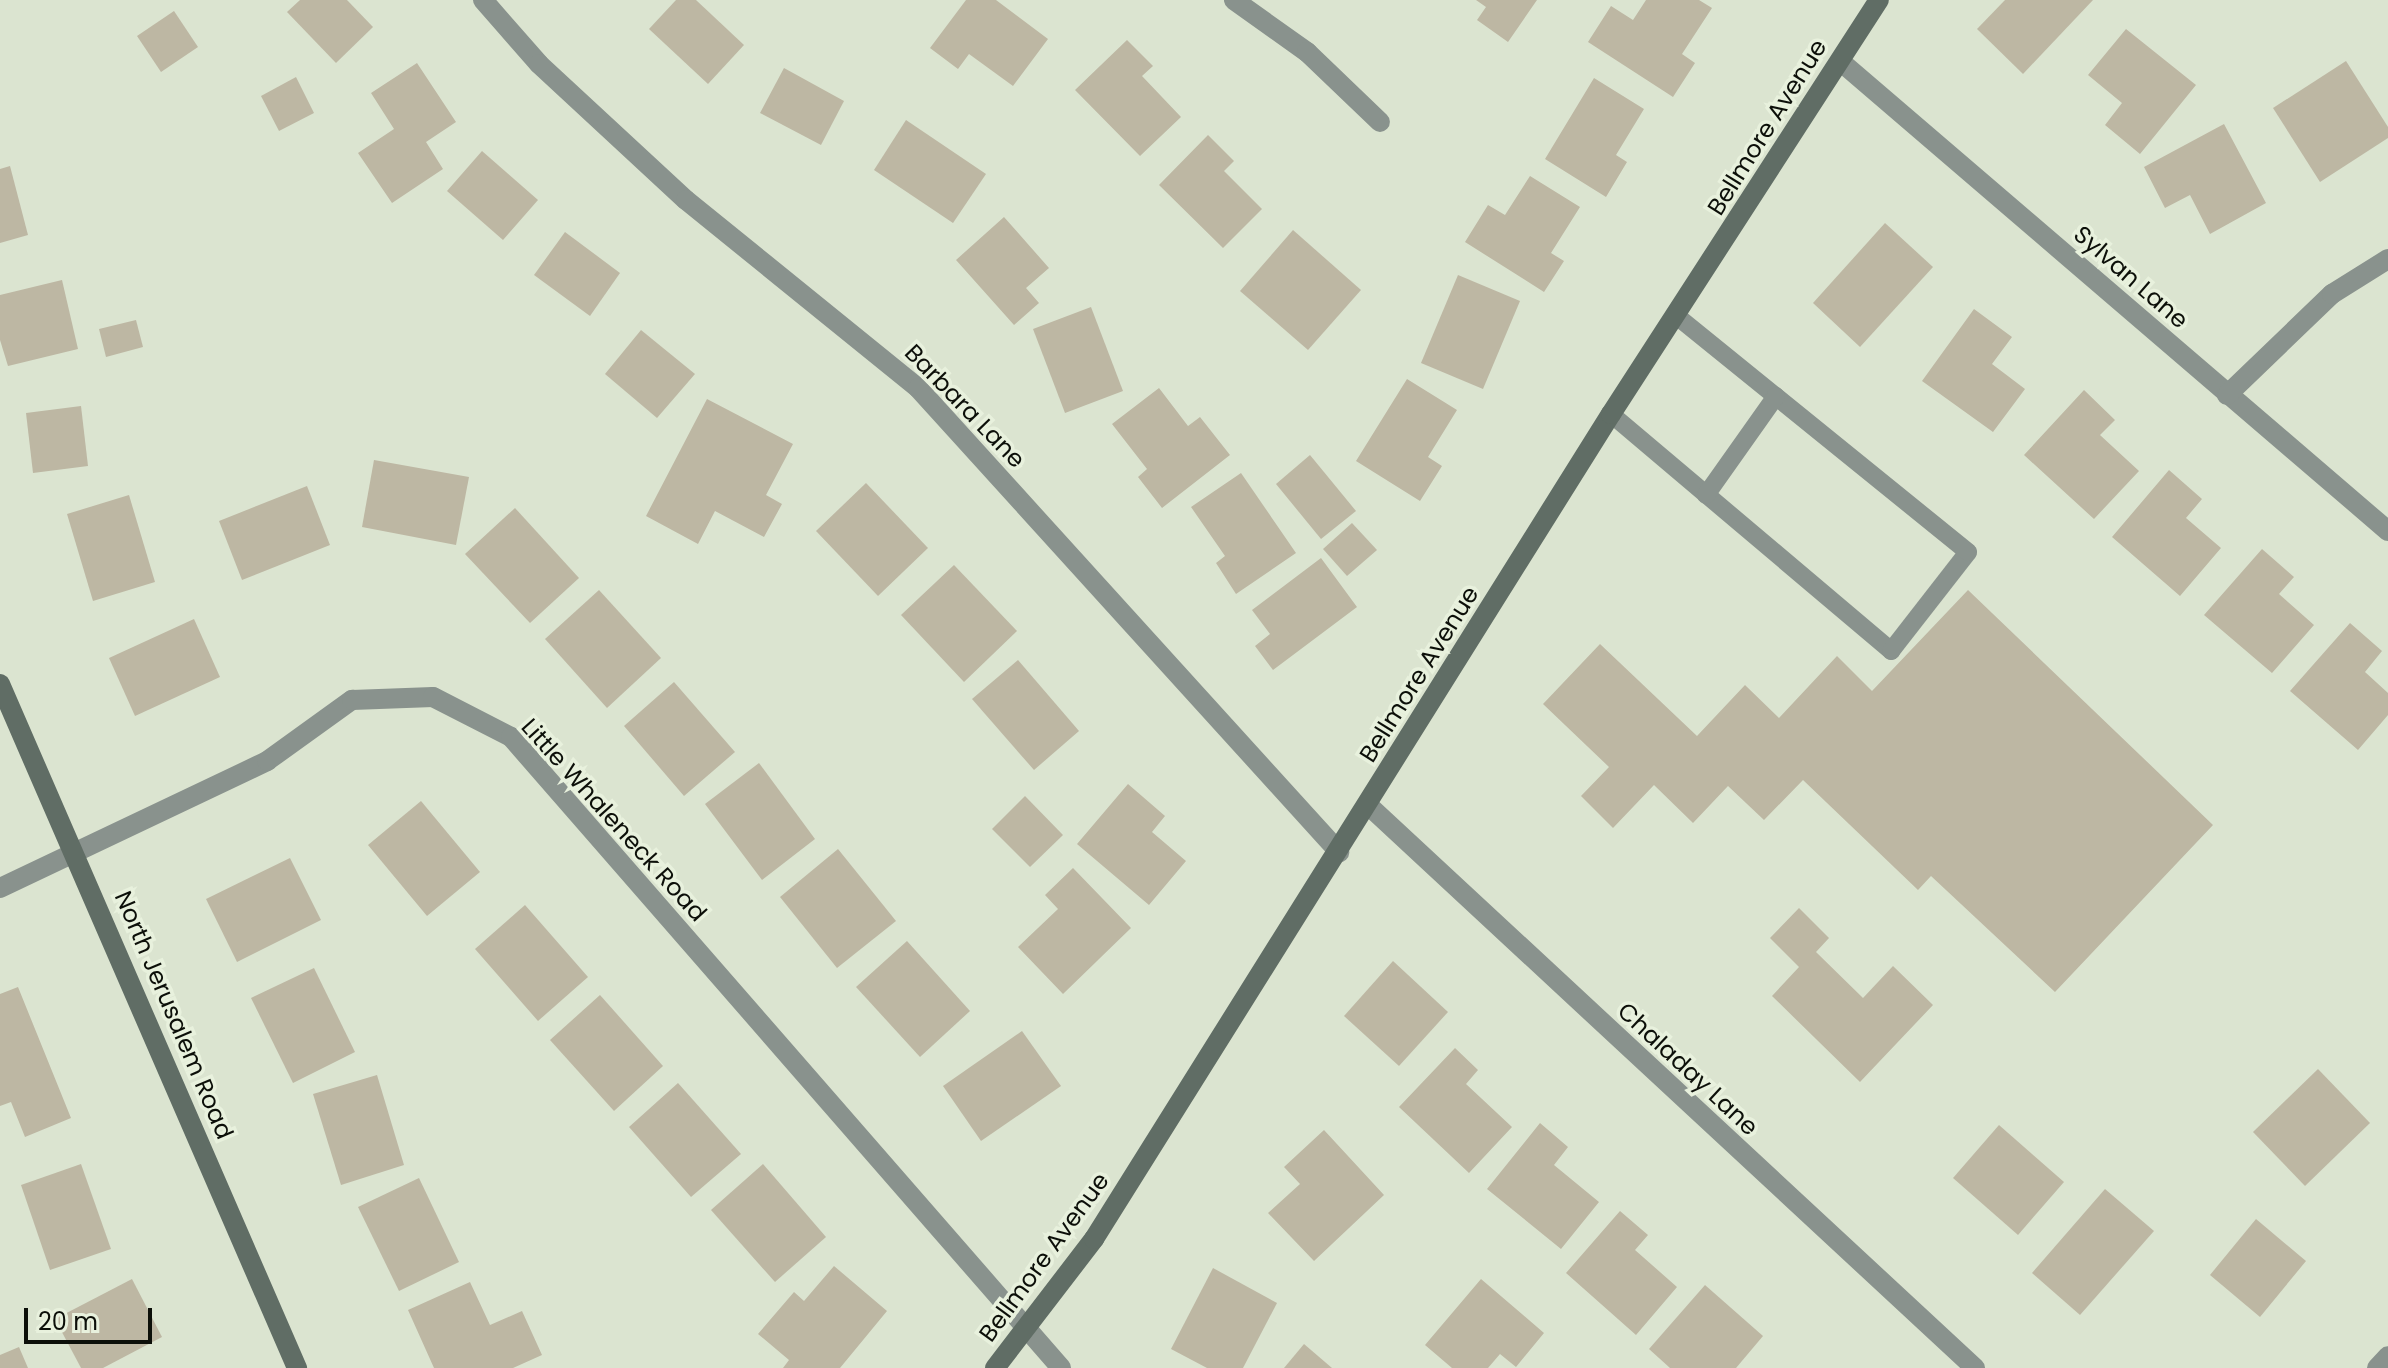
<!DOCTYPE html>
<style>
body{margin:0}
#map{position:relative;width:2388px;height:1368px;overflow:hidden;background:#dbe4d0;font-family:Poppins,sans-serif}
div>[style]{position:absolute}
.building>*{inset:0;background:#bdb7a3}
.lane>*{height:18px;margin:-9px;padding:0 9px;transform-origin:9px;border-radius:9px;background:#89928d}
.street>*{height:20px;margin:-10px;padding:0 10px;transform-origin:10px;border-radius:10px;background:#89928d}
.secondary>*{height:20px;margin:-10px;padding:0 10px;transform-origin:10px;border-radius:10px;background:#606d65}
span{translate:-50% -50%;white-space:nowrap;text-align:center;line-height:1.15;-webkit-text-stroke:7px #e8f1dd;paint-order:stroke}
.street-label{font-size:24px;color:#0c0f09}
.scale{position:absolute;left:24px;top:1308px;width:128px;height:36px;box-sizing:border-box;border:4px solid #0c0f09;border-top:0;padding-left:10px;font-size:24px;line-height:28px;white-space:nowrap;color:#0c0f09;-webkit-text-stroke:6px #e8f1dd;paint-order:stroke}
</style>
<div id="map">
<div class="building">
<div style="clip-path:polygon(300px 0,347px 0,373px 27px,336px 63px,287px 12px)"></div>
<div style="clip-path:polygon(676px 0,696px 0,744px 45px,708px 84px,649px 29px)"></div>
<div style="clip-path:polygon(966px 0,996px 0,1048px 39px,1013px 86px,969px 54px,958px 69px,930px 48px)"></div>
<div style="clip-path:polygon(1476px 0,1537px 0,1508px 42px,1477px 20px,1486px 7px)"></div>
<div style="clip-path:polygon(1646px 0,1699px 0,1712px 8px,1682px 54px,1695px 63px,1673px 97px,1588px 42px,1611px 6px,1633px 20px)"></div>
<div style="clip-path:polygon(2005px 0,2093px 0,2023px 74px,1977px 29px)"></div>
<div style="clip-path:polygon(174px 11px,198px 47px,161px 72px,137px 36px)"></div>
<div style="clip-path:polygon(2126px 29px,2196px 85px,2140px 154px,2105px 125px,2122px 103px,2088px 75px)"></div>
<div style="clip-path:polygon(1127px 40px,1153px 66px,1142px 76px,1181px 117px,1140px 156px,1075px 90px)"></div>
<div style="clip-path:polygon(2346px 61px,2388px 127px,2388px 138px,2320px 182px,2273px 108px)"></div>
<div style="clip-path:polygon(417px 63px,456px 122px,426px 142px,443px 169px,392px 203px,358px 153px,394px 129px,371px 93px)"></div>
<div style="clip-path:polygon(784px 68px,844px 101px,821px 145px,760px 113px)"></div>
<div style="clip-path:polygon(296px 77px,314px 113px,279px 131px,261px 96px)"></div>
<div style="clip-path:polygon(1594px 78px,1644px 109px,1616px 155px,1627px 162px,1606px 197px,1545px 159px)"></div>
<div style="clip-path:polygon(906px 120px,986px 174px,953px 223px,874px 170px)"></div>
<div style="clip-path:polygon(2224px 124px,2266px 203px,2210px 234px,2190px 195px,2165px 208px,2144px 167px)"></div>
<div style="clip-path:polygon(1208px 135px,1234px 161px,1224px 171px,1262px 209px,1223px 248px,1159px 185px)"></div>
<div style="clip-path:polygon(482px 151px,538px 200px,503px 240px,447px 191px)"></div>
<div style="clip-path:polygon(10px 166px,28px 235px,0 243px,0 169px)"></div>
<div style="clip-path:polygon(1530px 176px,1580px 207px,1551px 253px,1564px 261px,1544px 292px,1465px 242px,1488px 205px,1505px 215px)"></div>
<div style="clip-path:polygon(1004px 217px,1049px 268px,1026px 288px,1039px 303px,1014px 325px,956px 260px)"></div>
<div style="clip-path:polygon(1885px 223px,1933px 267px,1860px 347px,1813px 303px)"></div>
<div style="clip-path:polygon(1293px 230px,1361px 290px,1308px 350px,1240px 291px)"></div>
<div style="clip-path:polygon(565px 232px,620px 273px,590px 316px,534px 275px)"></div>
<div style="clip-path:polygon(1458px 275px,1520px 301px,1483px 389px,1421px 363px)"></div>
<div style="clip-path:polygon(62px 280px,78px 349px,8px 366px,0 340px,0 295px)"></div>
<div style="clip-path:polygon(1091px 307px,1123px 391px,1065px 413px,1033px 329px)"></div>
<div style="clip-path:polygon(1974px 309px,2012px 337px,1992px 364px,2025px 389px,1993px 432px,1922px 381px)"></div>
<div style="clip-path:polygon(136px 320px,143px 347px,106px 357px,99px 329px)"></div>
<div style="clip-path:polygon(641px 330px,695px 374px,657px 418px,605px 374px)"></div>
<div style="clip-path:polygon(1407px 379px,1457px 410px,1428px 457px,1442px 466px,1420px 501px,1356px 461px)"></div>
<div style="clip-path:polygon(1159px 388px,1188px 426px,1200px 417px,1230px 455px,1162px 508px,1138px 477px,1147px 469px,1112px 424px)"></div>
<div style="clip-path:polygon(2084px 390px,2115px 420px,2100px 435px,2139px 471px,2094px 519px,2024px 455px)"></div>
<div style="clip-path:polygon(707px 399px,793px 444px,766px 495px,782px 504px,764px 537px,715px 511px,698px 544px,646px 516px)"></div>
<div style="clip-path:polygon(81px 406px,88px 466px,33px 473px,26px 413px)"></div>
<div style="clip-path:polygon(1310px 455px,1356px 511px,1321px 539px,1276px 484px)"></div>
<div style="clip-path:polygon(374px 460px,469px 477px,456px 545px,362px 527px)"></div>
<div style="clip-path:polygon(2169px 470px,2202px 499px,2186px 518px,2221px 548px,2180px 596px,2112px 537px)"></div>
<div style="clip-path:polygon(1241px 473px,1296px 553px,1236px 594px,1216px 563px,1225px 556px,1191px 507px)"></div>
<div style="clip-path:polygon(866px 483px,928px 548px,878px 596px,816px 531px)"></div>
<div style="clip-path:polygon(307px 486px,330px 545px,242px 580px,219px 521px)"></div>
<div style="clip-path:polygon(129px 495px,155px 582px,93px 601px,67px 514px)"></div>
<div style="clip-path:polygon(515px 508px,579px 578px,530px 623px,465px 554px)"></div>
<div style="clip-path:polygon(1352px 523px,1377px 550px,1347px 576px,1323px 549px)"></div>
<div style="clip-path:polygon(2262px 549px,2294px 577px,2279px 594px,2314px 625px,2272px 673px,2204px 615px)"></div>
<div style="clip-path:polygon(1321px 558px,1357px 607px,1273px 670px,1255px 646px,1270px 634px,1252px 610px)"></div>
<div style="clip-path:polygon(954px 565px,1017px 631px,964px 682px,901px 615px)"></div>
<div style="clip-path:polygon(599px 590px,661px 658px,607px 708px,545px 639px)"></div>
<div style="clip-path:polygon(1968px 590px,2213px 825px,2055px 992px,1931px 876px,1918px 890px,1803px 780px,1764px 820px,1728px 786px,1693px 823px,1654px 785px,1613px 828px,1581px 796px,1609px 767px,1543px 704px,1600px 644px,1697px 736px,1745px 685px,1779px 718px,1837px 656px,1872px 691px)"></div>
<div style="clip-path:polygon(194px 619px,220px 677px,135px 716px,109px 658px)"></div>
<div style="clip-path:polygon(2350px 623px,2382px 651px,2365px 672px,2388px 693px,2388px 715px,2358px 750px,2290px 691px)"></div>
<div style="clip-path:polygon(1018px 660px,1079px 731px,1034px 770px,972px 699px)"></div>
<div style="clip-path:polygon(674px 682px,735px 752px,684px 796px,624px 726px)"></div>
<div style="clip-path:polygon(759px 763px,815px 839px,762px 880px,705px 804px)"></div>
<div style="clip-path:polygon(1128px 784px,1165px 816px,1152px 832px,1186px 861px,1149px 905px,1077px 844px)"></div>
<div style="clip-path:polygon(1025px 796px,1063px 835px,1030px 867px,992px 829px)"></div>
<div style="clip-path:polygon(421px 801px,480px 872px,427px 916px,368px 845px)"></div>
<div style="clip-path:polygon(838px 849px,896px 921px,837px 968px,780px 897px)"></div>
<div style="clip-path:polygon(290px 858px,321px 920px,237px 962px,206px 899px)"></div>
<div style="clip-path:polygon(1073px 868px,1131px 928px,1063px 994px,1018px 947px,1058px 909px,1045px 895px)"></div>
<div style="clip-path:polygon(525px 905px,588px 977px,538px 1021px,475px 949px)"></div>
<div style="clip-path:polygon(1799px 908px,1829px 938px,1816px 952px,1863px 998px,1893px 966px,1933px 1005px,1860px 1082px,1772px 996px,1799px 967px,1770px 938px)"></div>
<div style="clip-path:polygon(907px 941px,970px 1011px,920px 1057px,856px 987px)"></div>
<div style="clip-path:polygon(1393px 961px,1448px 1012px,1399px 1066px,1344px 1016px)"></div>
<div style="clip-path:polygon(314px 968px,355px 1052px,293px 1083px,251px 998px)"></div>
<div style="clip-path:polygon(18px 987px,71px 1118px,25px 1137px,11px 1102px,0 1106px,0 994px)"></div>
<div style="clip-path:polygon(600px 995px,663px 1066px,614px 1111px,550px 1040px)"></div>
<div style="clip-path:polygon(1022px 1031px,1061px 1086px,981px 1141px,943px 1086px)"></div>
<div style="clip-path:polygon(1455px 1048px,1478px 1070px,1466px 1084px,1512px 1127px,1469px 1173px,1399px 1107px)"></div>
<div style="clip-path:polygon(2318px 1069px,2370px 1123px,2305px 1186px,2253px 1132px)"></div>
<div style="clip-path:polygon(377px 1075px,404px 1165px,341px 1185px,313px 1094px)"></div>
<div style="clip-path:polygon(678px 1083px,741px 1154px,691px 1197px,629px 1127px)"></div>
<div style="clip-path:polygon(1540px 1123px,1568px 1147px,1554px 1165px,1599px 1202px,1561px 1249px,1487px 1189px)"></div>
<div style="clip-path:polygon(1999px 1125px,2064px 1182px,2018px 1235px,1953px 1178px)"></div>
<div style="clip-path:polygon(1324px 1130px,1384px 1195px,1314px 1261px,1268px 1213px,1300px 1184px,1284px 1167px)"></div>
<div style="clip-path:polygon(81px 1164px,111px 1249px,50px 1270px,21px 1185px)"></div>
<div style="clip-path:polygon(763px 1164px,826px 1237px,775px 1282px,711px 1210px)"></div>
<div style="clip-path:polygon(419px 1178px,459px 1262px,399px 1291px,358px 1207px)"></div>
<div style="clip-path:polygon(2105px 1189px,2154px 1231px,2080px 1315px,2032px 1273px)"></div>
<div style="clip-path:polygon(1620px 1211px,1648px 1235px,1635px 1250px,1677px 1287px,1636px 1335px,1566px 1273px)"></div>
<div style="clip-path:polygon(2256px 1219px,2306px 1261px,2260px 1317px,2210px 1275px)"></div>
<div style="clip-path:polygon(834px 1266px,887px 1311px,840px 1368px,783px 1368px,789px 1360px,758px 1334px,794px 1292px,804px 1301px)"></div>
<div style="clip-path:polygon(1213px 1268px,1277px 1303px,1243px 1368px,1207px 1368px,1171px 1349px)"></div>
<div style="clip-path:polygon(132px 1279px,162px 1337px,103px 1368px,81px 1368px,55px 1319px)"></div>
<div style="clip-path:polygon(1481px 1279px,1544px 1333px,1516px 1367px,1500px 1354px,1488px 1368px,1452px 1368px,1425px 1345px)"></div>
<div style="clip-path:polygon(470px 1282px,490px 1325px,522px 1311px,542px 1355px,513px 1368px,434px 1368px,408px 1310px)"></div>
<div style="clip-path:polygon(1705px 1285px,1763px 1336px,1736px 1368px,1670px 1368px,1649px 1349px)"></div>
<div style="clip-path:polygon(1304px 1344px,1332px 1368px,1284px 1368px)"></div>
<div style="clip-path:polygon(19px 1347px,28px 1368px,0 1368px,0 1355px)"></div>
</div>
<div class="lane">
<div style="left:1611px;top:414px;width:367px;rotate:40.2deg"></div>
<div style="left:1891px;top:651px;width:125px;rotate:-52.1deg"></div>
<div style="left:1968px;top:552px;width:373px;rotate:-141deg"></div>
<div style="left:1706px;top:495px;width:121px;rotate:-54.7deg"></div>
</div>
<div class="street">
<div style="left:483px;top:0;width:85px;rotate:48.8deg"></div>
<div style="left:539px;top:64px;width:200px;rotate:42.8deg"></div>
<div style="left:686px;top:200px;width:299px;rotate:39deg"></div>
<div style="left:918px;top:388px;width:627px;rotate:47.78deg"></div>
<div style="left:1234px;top:0;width:90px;rotate:35.5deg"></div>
<div style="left:1307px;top:52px;width:101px;rotate:43.8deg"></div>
<div style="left:1840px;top:61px;width:722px;rotate:40.62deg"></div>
<div style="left:2227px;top:395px;width:146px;rotate:-43.9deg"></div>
<div style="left:2332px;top:294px;width:66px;rotate:-32deg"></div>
<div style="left:1368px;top:805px;width:828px;rotate:42.85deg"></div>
<div style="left:0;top:888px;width:296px;rotate:-25.4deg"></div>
<div style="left:267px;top:761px;width:105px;rotate:-35.7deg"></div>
<div style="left:352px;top:700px;width:81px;rotate:-2.1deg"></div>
<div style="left:433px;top:697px;width:88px;rotate:27.1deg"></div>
<div style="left:511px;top:737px;width:837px;rotate:48.92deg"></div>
<div style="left:2377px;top:1368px;width:16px;rotate:-47deg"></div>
</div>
<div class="secondary">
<div style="left:0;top:684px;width:746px;rotate:66.53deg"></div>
<div style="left:995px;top:1368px;width:163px;rotate:-52.5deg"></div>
<div style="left:1094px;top:1239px;width:974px;rotate:-57.93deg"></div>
<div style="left:1611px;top:414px;width:493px;rotate:-57.1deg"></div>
</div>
<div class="street-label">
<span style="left:1767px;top:127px;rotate:-58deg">Bellmore Avenue</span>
<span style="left:2131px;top:277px;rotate:41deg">Sylvan Lane</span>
<span style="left:965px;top:406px;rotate:46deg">Barbara Lane</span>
<span style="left:1419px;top:674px;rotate:-58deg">Bellmore Avenue</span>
<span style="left:614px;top:820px;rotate:48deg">Little Whaleneck Road</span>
<span style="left:174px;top:1015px;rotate:67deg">North Jerusalem Road</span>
<span style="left:1688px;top:1069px;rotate:43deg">Chaladay Lane</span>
<span style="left:1044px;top:1257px;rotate:-54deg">Bellmore Avenue</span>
</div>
<div class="scale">20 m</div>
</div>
